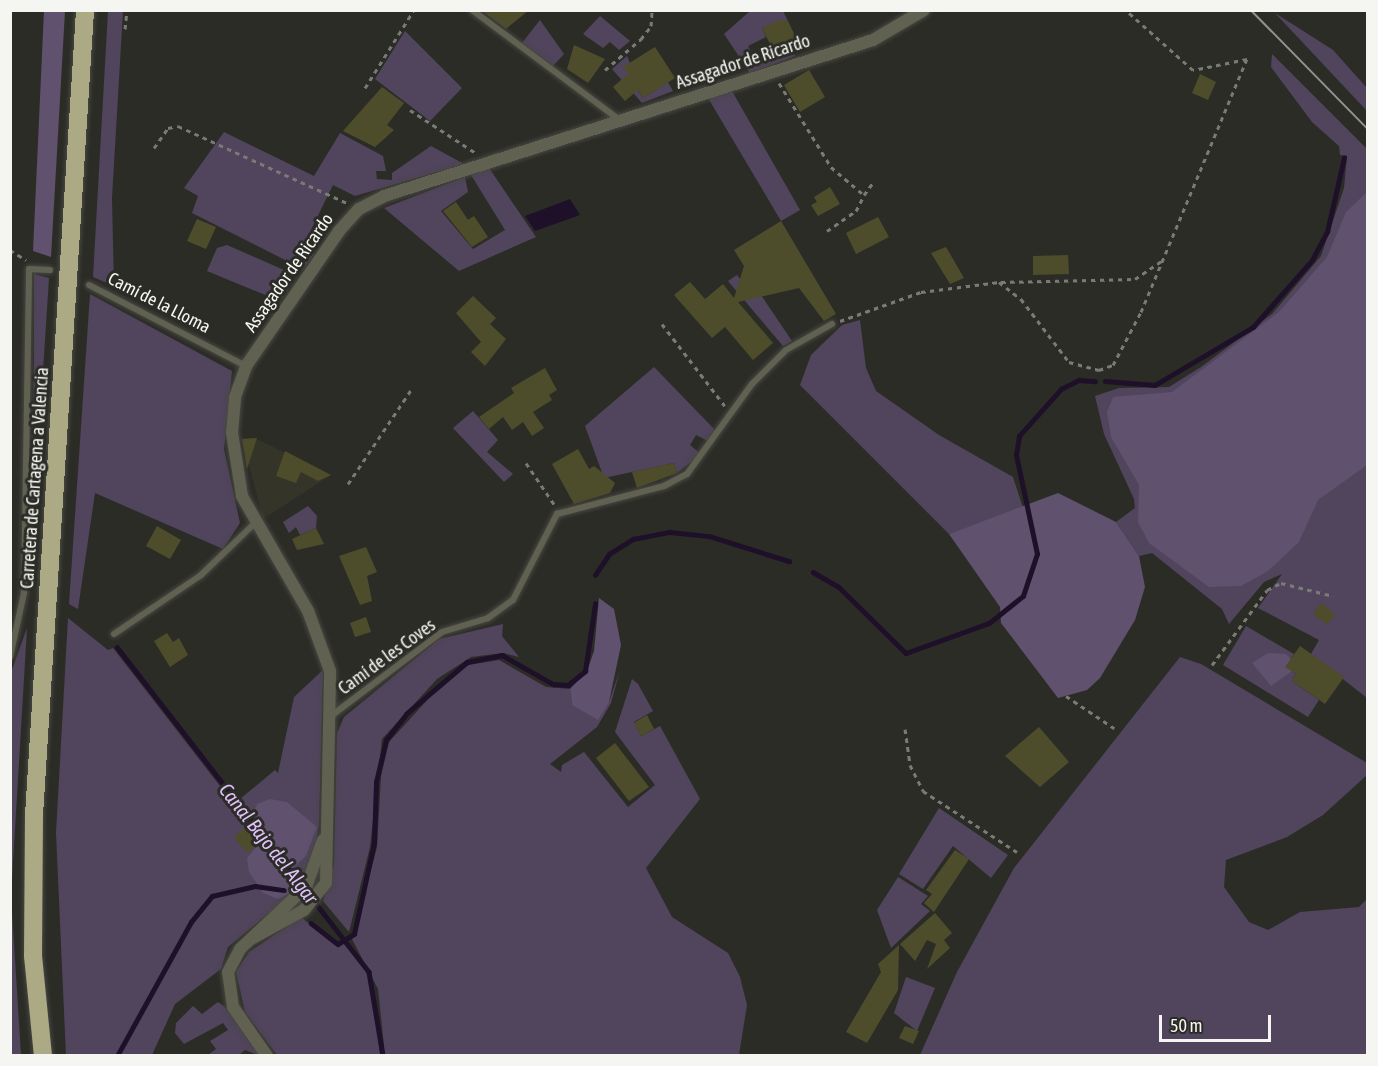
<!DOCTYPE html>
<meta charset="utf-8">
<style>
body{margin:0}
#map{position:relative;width:1378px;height:1066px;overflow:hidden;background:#2c2c27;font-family:"Asap Condensed",sans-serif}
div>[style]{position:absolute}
.built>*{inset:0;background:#343429}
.green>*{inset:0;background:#51445d}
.forest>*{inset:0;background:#60516f}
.water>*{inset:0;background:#1e1029}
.stream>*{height:4.5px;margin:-2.25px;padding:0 2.25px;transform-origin:2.25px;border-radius:2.25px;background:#1e1029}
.building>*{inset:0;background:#4e4d2b}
.path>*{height:3px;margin-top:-1.5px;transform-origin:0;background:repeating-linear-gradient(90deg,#7a7a76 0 4.5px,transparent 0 9px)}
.roads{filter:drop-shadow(0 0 2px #484843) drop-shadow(0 0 2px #484843)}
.lane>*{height:6px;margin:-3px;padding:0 3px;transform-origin:3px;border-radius:3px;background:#616152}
.street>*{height:12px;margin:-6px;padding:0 6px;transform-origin:6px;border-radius:6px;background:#616152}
.highway>*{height:18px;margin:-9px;padding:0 9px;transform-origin:9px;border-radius:9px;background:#abaa85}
.tram>*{height:1.5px;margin:-0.75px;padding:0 0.75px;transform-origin:0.75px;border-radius:0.75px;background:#93938e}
span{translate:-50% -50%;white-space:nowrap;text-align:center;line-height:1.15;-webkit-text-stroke:6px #2c2c27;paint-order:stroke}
.street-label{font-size:18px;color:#f5f5f1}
.water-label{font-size:20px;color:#dec1f9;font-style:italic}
.frame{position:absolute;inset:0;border:12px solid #f5f5f1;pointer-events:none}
.scale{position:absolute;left:1159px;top:1015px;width:112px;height:27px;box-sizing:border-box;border:3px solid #f5f5f1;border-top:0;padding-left:8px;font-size:18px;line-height:21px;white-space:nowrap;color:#f5f5f1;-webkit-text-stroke:4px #2c2c27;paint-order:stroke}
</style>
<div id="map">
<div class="built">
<div style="clip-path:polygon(242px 439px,259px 440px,331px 475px,263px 519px)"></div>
</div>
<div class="green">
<div style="clip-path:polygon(108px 11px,123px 11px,112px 198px,114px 286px,93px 277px)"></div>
<div style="clip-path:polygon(750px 11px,783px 11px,788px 21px,762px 28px,766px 37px,748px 46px,758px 65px,792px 48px,795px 56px,750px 73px,724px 34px)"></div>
<div style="clip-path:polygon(1275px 13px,1333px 50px,1367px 88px,1367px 111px)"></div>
<div style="clip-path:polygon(600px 16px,630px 41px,619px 50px,610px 42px,603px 48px,583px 34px)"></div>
<div style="clip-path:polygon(540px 20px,564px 54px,553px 66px,522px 43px)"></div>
<div style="clip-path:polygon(405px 31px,462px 88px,430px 121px,375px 79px)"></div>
<div style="clip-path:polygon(1272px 54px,1367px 149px,1367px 698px,1311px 654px,1319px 640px,1258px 608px,1282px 574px,1264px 582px,1229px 624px,1222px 609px,1152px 553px,1139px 556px,1116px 522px,1135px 508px,1134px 499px,1104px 434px,1095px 396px,1119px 388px,1169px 387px,1201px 367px,1272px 314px,1321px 256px,1344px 188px,1347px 156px,1340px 155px,1339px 146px,1312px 122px,1271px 67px)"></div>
<div style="clip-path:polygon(627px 56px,634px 73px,629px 77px,643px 98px,668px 82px,673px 91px,642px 103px,612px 69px)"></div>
<div style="clip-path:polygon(732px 91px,800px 210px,781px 221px,708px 98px)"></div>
<div style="clip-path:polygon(224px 132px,314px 176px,340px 133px,383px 156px,386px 171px,376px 171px,377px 179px,392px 180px,392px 173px,431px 146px,464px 164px,355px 196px,333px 185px,303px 246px,314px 254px,303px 269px,192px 213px,198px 196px,184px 188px)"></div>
<div style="clip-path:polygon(489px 168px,536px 237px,459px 271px,384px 208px,465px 177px,468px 192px,441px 211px,473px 249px,505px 230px,471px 175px)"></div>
<div style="clip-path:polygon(227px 245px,284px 270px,293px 282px,280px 301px,207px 271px,217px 248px)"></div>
<div style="clip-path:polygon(34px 274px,49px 278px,29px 588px,34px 362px)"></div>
<div style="clip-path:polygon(737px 275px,753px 297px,761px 295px,792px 341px,783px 346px,728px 281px)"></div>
<div style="clip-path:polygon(90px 294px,232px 371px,224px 449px,240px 523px,223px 549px,95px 493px,78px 609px,69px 604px)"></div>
<div style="clip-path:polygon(860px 320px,866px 368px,876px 391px,939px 435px,1013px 477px,1023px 508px,949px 534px,800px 385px,811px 355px,842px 325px)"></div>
<div style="clip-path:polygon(654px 367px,715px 430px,708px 441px,696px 435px,690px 445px,701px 454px,677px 473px,674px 463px,604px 478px,585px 426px)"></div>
<div style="clip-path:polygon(473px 411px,498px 440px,487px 452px,513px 474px,504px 482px,453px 428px)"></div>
<div style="clip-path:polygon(308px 506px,317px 516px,316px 528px,300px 535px,296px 527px,289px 533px,283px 522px)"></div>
<div style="clip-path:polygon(68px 618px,108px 650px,113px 648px,299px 888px,228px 947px,221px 969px,175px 1004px,152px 1055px,66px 1056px,56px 833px)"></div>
<div style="clip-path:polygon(503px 624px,502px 636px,519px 657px,503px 653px,471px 657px,437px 679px,382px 739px,370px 847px,349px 932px,323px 901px,334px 865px,337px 733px,344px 717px,439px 639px)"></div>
<div style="clip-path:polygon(1246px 626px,1294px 654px,1285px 667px,1296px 674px,1292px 681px,1319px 700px,1308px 717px,1223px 665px)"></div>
<div style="clip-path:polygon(27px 628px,11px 896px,21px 1055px,11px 1056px,10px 675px)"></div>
<div style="clip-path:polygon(1180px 657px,1201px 664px,1367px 763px,1367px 775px,1323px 815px,1287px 837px,1226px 860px,1224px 887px,1249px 922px,1268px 930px,1300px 912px,1359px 907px,1367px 899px,1367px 1055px,920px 1055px,957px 972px,1014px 868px)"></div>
<div style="clip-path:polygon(499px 660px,546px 687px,570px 689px,572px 705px,609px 702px,620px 670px,611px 703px,597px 727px,550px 764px,561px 772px,562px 765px,584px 752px,628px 807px,655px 785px,615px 732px,632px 679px,638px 684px,653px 711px,634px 722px,641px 736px,660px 726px,700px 799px,646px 868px,672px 917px,728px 953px,740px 977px,747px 1005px,739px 1055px,385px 1055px,378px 989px,352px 939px,377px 847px,381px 776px,389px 742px,441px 685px,468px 665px)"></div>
<div style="clip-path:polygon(323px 670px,319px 825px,314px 856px,301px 878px,240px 799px,275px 770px,278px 773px,294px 697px)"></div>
<div style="clip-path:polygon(939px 808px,1008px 855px,991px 878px,953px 846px,923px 889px,899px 874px)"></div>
<div style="clip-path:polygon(898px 877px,928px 896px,921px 904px,930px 911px,891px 948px,877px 910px)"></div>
<div style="clip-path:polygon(301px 917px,330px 941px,344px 944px,366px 971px,373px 988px,380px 1055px,277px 1055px,245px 1012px,236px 972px,249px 952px)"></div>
<div style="clip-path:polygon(906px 977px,935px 988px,917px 1031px,894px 1013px)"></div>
<div style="clip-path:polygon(218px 1002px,224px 1006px,259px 1055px,245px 1050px,239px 1055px,208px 1055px,216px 1049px,210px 1041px,228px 1030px,223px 1023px,184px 1044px,175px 1033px,176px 1023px,193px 1006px,202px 1014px)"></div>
</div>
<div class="forest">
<div style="clip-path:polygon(44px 11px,65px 11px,51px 257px,33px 251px)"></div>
<div style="clip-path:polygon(1367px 192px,1367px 465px,1318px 500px,1299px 542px,1268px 571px,1241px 586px,1209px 587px,1149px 543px,1138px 522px,1139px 485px,1111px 437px,1107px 412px,1113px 397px,1172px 392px,1279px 312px,1327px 257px,1346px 212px)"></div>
<div style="clip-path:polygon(1058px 493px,1116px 522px,1139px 556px,1145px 587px,1135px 620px,1100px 678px,1087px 690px,1058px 698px,1001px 623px,1000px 607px,949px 534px)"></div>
<div style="clip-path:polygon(599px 598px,614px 609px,621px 645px,609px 702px,598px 720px,572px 705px,570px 689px,587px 671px,594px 651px)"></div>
<div style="clip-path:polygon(1268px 653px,1286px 654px,1298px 667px,1271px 686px,1252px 663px)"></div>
<div style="clip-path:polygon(270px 799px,287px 802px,317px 827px,306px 856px,287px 873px,292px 893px,278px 899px,263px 893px,249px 872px,247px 858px,266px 836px,254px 813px,257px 804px)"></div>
</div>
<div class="water">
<div style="clip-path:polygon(570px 199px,580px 215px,535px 231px,525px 216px)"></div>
</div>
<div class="stream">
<div style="left:1105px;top:381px;width:50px;rotate:4.6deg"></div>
<div style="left:1155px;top:385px;width:114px;rotate:-30.6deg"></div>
<div style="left:1253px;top:327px;width:89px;rotate:-48.6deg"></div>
<div style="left:1312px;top:260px;width:32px;rotate:-62deg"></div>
<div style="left:1327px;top:232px;width:76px;rotate:-77.1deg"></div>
<div style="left:813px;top:572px;width:30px;rotate:30deg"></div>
<div style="left:839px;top:587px;width:94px;rotate:44.6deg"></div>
<div style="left:906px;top:653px;width:88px;rotate:-19.9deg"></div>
<div style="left:989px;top:623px;width:43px;rotate:-38.5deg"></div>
<div style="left:1023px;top:596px;width:44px;rotate:-71.6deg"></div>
<div style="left:1037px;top:554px;width:101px;rotate:-102deg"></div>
<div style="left:1016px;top:455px;width:19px;rotate:-81deg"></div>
<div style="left:1019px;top:436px;width:63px;rotate:-48.2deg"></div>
<div style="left:1061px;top:389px;width:20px;rotate:-27deg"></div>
<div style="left:1079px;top:380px;width:16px;rotate:4deg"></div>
<div style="left:595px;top:575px;width:25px;rotate:-56deg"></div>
<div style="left:609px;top:554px;width:28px;rotate:-32deg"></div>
<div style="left:633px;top:539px;width:38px;rotate:-11deg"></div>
<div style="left:670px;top:532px;width:39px;rotate:6deg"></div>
<div style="left:709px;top:536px;width:84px;rotate:17.4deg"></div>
<div style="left:117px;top:647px;width:411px;rotate:52.2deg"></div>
<div style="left:369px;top:972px;width:85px;rotate:80.5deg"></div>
<div style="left:311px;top:923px;width:34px;rotate:38deg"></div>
<div style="left:338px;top:944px;width:19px;rotate:-32deg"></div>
<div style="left:354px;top:934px;width:93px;rotate:-77.6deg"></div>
<div style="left:374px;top:843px;width:61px;rotate:-88.1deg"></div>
<div style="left:376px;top:782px;width:43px;rotate:-76.6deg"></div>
<div style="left:386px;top:740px;width:33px;rotate:-52deg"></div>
<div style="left:406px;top:714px;width:80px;rotate:-40.4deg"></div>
<div style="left:467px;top:662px;width:36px;rotate:-11deg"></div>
<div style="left:502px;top:655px;width:59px;rotate:29.6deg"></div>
<div style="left:553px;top:684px;width:15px;rotate:4deg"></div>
<div style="left:568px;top:685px;width:22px;rotate:-39deg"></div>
<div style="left:585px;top:671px;width:68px;rotate:-81.5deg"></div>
<div style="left:117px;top:1056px;width:153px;rotate:-61.1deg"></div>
<div style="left:191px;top:922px;width:33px;rotate:-51deg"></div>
<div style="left:212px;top:896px;width:44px;rotate:-13.1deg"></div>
<div style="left:255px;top:886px;width:29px;rotate:8deg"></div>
</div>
<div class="building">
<div style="clip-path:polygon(481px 10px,529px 10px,506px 29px)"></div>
<div style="clip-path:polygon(779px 20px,788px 21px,799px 44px,776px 56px,762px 28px)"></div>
<div style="clip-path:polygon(574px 45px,605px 59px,588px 83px,567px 69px)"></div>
<div style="clip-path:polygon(655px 47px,675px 78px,643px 98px,638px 90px,625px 101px,613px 87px,629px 73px,623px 67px)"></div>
<div style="clip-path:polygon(809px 70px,825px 97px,800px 112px,784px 85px)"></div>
<div style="clip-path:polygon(1200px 74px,1216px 82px,1208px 100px,1192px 93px)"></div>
<div style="clip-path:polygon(382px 87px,404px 103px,387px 125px,394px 130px,375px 147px,343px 131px)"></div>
<div style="clip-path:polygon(830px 187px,840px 204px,818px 216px,811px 205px,817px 202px,814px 197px)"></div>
<div style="clip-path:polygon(456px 202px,468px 220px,463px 223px,474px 216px,488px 237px,472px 247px,443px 211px)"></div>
<div style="clip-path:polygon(878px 217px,889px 237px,856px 254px,846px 233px)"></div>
<div style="clip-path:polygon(197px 219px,216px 227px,206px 249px,187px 241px)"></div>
<div style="clip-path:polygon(781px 221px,836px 314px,824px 321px,799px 288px,738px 302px,773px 343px,753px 360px,725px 327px,712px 338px,674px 295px,690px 282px,705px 299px,723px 284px,734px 298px,744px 266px,734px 250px)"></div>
<div style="clip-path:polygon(946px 247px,964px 278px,950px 284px,931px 253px)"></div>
<div style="clip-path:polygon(1068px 255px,1069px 274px,1033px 275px,1033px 256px)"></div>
<div style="clip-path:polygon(473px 296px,496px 318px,490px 324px,506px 339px,485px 366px,471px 352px,481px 342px,456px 313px)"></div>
<div style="clip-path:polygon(545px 368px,557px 390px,549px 395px,552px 400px,533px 412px,544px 428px,532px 436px,523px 422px,512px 430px,503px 417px,489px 429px,479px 417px,514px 393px,511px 388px)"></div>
<div style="clip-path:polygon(257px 438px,247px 469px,242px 439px)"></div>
<div style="clip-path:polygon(578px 449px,589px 469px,594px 466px,615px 483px,610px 493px,574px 504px,552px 464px)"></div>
<div style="clip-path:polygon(285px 451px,331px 475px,318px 481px,301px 472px,296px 483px,276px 476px)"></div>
<div style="clip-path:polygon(674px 463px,677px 473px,637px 488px,632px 472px)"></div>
<div style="clip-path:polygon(157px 526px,181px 540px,170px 559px,146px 546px)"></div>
<div style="clip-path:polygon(316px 528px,324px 544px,297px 550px,292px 539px)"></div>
<div style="clip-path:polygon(366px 547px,377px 572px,367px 576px,372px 601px,360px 605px,339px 556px)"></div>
<div style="clip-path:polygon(1321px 603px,1335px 614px,1327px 625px,1313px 614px)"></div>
<div style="clip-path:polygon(366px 617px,371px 632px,355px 637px,350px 623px)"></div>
<div style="clip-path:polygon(167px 633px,173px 642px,179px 638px,188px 655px,170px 667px,154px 641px)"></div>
<div style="clip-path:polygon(1300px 646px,1344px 677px,1325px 704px,1292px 681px,1296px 674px,1285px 667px)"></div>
<div style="clip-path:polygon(647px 715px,654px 729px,641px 736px,634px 723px)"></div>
<div style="clip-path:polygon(1039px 727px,1069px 762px,1040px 787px,1005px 756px)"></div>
<div style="clip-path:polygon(615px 743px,649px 787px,629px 801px,596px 758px)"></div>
<div style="clip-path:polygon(249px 824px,262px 841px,247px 853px,234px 837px)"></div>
<div style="clip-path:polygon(955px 850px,969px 859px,934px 912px,924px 903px,932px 894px,926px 890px)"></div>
<div style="clip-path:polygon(935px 913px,952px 933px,944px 940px,950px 948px,927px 969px,936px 944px,927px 940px,915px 961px,900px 944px)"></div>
<div style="clip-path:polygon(899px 945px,898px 990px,867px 1043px,846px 1032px,881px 972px,878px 964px)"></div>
<div style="clip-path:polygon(905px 1026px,919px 1031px,913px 1044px,899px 1038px)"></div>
</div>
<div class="path">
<div style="left:125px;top:29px;width:19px;rotate:-84deg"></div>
<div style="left:605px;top:70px;width:48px;rotate:-40.7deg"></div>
<div style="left:641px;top:39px;width:16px;rotate:-52deg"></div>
<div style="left:651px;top:26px;width:16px;rotate:-86deg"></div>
<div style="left:779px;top:83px;width:99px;rotate:58.2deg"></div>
<div style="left:831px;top:167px;width:43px;rotate:40.3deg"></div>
<div style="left:864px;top:195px;width:17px;rotate:-54deg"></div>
<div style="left:365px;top:88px;width:92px;rotate:-57.9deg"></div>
<div style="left:410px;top:110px;width:79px;rotate:33.1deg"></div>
<div style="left:154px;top:148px;width:24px;rotate:-55deg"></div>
<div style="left:168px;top:128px;width:10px;rotate:-11deg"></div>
<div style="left:178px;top:126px;width:186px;rotate:24.5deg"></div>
<div style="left:827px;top:231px;width:35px;rotate:-35deg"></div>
<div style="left:856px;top:211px;width:18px;rotate:-63deg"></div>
<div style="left:10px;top:250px;width:19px;rotate:32deg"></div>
<div style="left:1001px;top:282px;width:134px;rotate:-1.3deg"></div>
<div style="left:1135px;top:279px;width:32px;rotate:-34deg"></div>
<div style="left:840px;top:321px;width:86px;rotate:-19.7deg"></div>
<div style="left:921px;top:292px;width:79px;rotate:-7.3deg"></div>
<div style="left:999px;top:282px;width:28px;rotate:38deg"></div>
<div style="left:1021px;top:299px;width:79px;rotate:52.7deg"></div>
<div style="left:1069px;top:362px;width:31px;rotate:15deg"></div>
<div style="left:1099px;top:370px;width:15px;rotate:-20deg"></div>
<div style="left:1113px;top:365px;width:60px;rotate:-62.2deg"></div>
<div style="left:1141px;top:312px;width:274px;rotate:-67.3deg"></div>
<div style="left:1247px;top:59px;width:55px;rotate:168.5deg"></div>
<div style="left:1193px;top:70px;width:90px;rotate:-138.2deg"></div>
<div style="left:662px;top:324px;width:103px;rotate:52.5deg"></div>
<div style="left:526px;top:463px;width:50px;rotate:55.7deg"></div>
<div style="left:348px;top:484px;width:113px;rotate:-56.2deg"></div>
<div style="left:1212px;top:665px;width:93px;rotate:-53.7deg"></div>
<div style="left:1267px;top:590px;width:16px;rotate:-27deg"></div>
<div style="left:1281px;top:583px;width:54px;rotate:14deg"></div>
<div style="left:1066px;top:696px;width:58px;rotate:33.7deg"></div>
<div style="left:905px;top:729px;width:36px;rotate:82deg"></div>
<div style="left:910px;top:765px;width:29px;rotate:63deg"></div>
<div style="left:923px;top:791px;width:112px;rotate:33deg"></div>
</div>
<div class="roads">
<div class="lane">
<div style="left:472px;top:10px;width:186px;rotate:36.7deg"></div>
<div style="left:89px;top:285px;width:177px;rotate:27.3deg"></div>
<div style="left:114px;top:634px;width:105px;rotate:-34.1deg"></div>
<div style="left:201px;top:575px;width:74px;rotate:-43.9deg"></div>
<div style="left:10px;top:657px;width:66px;rotate:-77.7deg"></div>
<div style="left:24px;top:593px;width:324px;rotate:-89.1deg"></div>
<div style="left:29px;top:269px;width:21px;rotate:3deg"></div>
<div style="left:331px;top:716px;width:139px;rotate:-37.1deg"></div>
<div style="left:442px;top:632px;width:48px;rotate:-16.9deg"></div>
<div style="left:488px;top:618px;width:31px;rotate:-36deg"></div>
<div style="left:513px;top:600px;width:97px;rotate:-62.9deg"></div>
<div style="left:557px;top:514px;width:111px;rotate:-14.7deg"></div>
<div style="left:664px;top:486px;width:26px;rotate:-28deg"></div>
<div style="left:687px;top:474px;width:111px;rotate:-54.2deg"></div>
<div style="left:752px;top:384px;width:48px;rotate:-45deg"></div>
<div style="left:786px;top:350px;width:53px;rotate:-29.5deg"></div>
</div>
<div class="street">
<div style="left:251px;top:939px;width:60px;rotate:-28.7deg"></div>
<div style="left:304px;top:910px;width:35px;rotate:-51deg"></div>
<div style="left:326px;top:883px;width:212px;rotate:-88.9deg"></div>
<div style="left:330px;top:671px;width:64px;rotate:-110.1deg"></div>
<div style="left:308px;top:611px;width:133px;rotate:-119.9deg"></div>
<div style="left:242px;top:496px;width:64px;rotate:-99deg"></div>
<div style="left:232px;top:433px;width:36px;rotate:-85deg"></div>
<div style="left:235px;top:397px;width:33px;rotate:-70deg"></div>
<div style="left:246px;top:366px;width:164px;rotate:-55.4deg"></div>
<div style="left:339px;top:231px;width:30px;rotate:-48deg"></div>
<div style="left:359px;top:209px;width:28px;rotate:-27deg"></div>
<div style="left:384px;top:196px;width:513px;rotate:-17.69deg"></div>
<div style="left:873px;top:40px;width:59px;rotate:-30.5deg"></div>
<div style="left:267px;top:1056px;width:60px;rotate:-124.8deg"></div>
<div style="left:233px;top:1007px;width:35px;rotate:-98deg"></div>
<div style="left:228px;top:972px;width:26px;rotate:-62deg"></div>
<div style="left:240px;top:949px;width:91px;rotate:-43.2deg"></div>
<div style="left:306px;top:887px;width:50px;rotate:-70.1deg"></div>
</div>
<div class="highway">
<div style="left:43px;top:1056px;width:100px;rotate:-95.7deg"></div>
<div style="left:33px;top:956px;width:141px;rotate:-89.6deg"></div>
<div style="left:34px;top:815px;width:807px;rotate:-86.37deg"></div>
</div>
</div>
<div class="tram">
<div style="left:1251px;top:10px;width:167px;rotate:45.5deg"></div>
</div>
<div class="street-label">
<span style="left:743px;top:62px;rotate:-18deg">Assagador de Ricardo</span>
<span style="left:289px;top:273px;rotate:-55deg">Assagador de Ricardo</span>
<span style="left:159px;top:303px;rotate:27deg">Camí de la Lloma</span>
<span style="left:35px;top:478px;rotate:-86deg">Carretera de Cartagena a Valencia</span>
<span style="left:387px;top:657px;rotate:-36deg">Camí de les Coves</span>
</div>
<div class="water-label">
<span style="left:269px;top:843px;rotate:52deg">Canal Bajo del Algar</span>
</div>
<div class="frame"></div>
<div class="scale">50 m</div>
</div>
